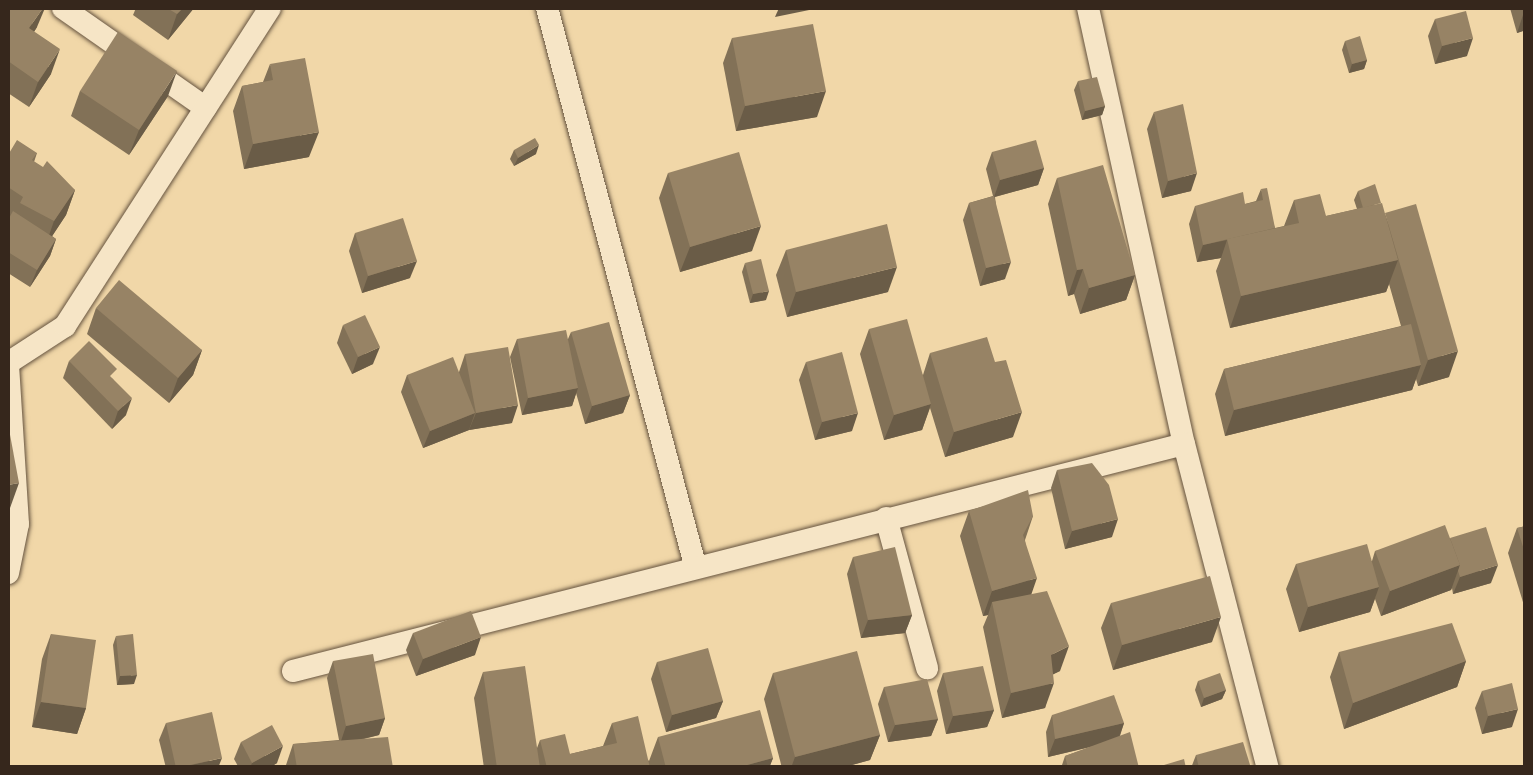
<!DOCTYPE html>
<style>
body{margin:0}
#map{position:relative;width:1533px;height:775px;overflow:hidden;background:#f1d7a8;font-family:Vollkorn,serif}
div>[style]{position:absolute}
.roads{filter:drop-shadow(0 0 2px #65533f) drop-shadow(0 0 2px #65533f)}
.street>*{height:22px;margin:-11px;padding:0 11px;transform-origin:11px;border-radius:11px;background:#f6e5c6}
.wall>*{inset:0;background:#827157}
.shaded-wall>*{inset:0;background:#6a5c47}
.building>*{inset:0;background:#978365}
span{translate:-50% -50%;white-space:nowrap;text-align:center;line-height:1.15;-webkit-text-stroke:9px #f6e5c6;paint-order:stroke}
.frame{position:absolute;inset:0;border:10px solid #36271c;pointer-events:none}
</style>
<div id="map">
<div class="roads">
<div class="street">
<div style="left:63px;top:8px;width:174px;rotate:35deg"></div>
<div style="left:547px;top:8px;width:576px;rotate:75.12deg"></div>
<div style="left:1088px;top:8px;width:446px;rotate:77.6deg"></div>
<div style="left:1184px;top:444px;width:335px;rotate:75.5deg"></div>
<div style="left:8px;top:363px;width:68px;rotate:-33deg"></div>
<div style="left:65px;top:326px;width:378px;rotate:-57.2deg"></div>
<div style="left:886px;top:518px;width:156px;rotate:74.7deg"></div>
<div style="left:8px;top:573px;width:50px;rotate:-78.5deg"></div>
<div style="left:18px;top:524px;width:159px;rotate:-93.6deg"></div>
<div style="left:293px;top:671px;width:919px;rotate:-14.29deg"></div>
</div>
</div>
<div class="wall">
<div style="clip-path:polygon(8px 8px,37px 27px,34px 32px,51px 74px,29px 107px,8px 93px)"></div>
<div style="clip-path:polygon(136px 8px,194px 8px,168px 40px,133px 15px)"></div>
<div style="clip-path:polygon(1510px 8px,1526px 8px,1526px 30px,1517px 33px)"></div>
<div style="clip-path:polygon(1435px 19px,1467px 56px,1435px 64px,1428px 36px)"></div>
<div style="clip-path:polygon(732px 38px,817px 117px,736px 131px,723px 63px)"></div>
<div style="clip-path:polygon(1345px 41px,1367px 60px,1364px 69px,1349px 73px,1342px 50px)"></div>
<div style="clip-path:polygon(270px 64px,309px 157px,244px 169px,233px 111px,242px 86px,263px 82px)"></div>
<div style="clip-path:polygon(1078px 81px,1105px 106px,1102px 115px,1082px 120px,1074px 90px)"></div>
<div style="clip-path:polygon(80px 91px,168px 96px,129px 155px,71px 116px)"></div>
<div style="clip-path:polygon(1154px 112px,1191px 191px,1162px 198px,1147px 129px)"></div>
<div style="clip-path:polygon(514px 150px,536px 154px,514px 166px,510px 159px)"></div>
<div style="clip-path:polygon(992px 152px,1044px 168px,1038px 185px,995px 197px,1005px 279px,980px 286px,963px 220px,969px 203px,993px 196px,986px 169px)"></div>
<div style="clip-path:polygon(37px 153px,34px 162px,75px 190px,66px 215px,52px 236px,56px 239px,50px 256px,30px 287px,8px 273px,8px 155px)"></div>
<div style="clip-path:polygon(668px 173px,752px 251px,680px 272px,659px 198px)"></div>
<div style="clip-path:polygon(1057px 178px,1135px 275px,1126px 300px,1080px 314px,1074px 294px,1068px 296px,1048px 204px)"></div>
<div style="clip-path:polygon(1261px 189px,1275px 228px,1284px 226px,1294px 200px,1326px 216px,1357px 209px,1354px 200px,1358px 191px,1385px 214px,1449px 377px,1418px 386px,1416px 379px,1412px 390px,1225px 436px,1215px 394px,1224px 369px,1401px 326px,1389px 284px,1386px 292px,1230px 328px,1216px 271px,1221px 258px,1197px 262px,1189px 224px,1195px 206px,1245px 204px,1256px 201px)"></div>
<div style="clip-path:polygon(355px 233px,410px 278px,362px 293px,349px 251px)"></div>
<div style="clip-path:polygon(786px 250px,888px 292px,787px 317px,776px 275px)"></div>
<div style="clip-path:polygon(745px 263px,766px 300px,750px 303px,742px 272px)"></div>
<div style="clip-path:polygon(96px 308px,202px 350px,193px 375px,169px 403px,87px 334px)"></div>
<div style="clip-path:polygon(343px 325px,373px 364px,352px 374px,337px 343px)"></div>
<div style="clip-path:polygon(869px 329px,923px 375px,930px 353px,1013px 437px,945px 457px,930px 408px,922px 430px,884px 440px,860px 354px)"></div>
<div style="clip-path:polygon(571px 332px,630px 395px,623px 413px,585px 424px,576px 393px,572px 406px,522px 415px,510px 357px,517px 339px,568px 339px)"></div>
<div style="clip-path:polygon(465px 354px,512px 423px,469px 430px,423px 448px,401px 392px,407px 375px,459px 372px)"></div>
<div style="clip-path:polygon(69px 361px,113px 379px,126px 415px,112px 429px,63px 378px)"></div>
<div style="clip-path:polygon(806px 362px,852px 431px,815px 440px,799px 380px)"></div>
<div style="clip-path:polygon(1057px 470px,1112px 537px,1065px 549px,1051px 488px)"></div>
<div style="clip-path:polygon(969px 511px,1033px 516px,1025px 540px,1031px 594px,1060px 671px,1053px 674px,1045px 708px,1002px 718px,983px 627px,988px 615px,983px 616px,960px 536px)"></div>
<div style="clip-path:polygon(1526px 526px,1526px 612px,1508px 553px,1517px 528px)"></div>
<div style="clip-path:polygon(1450px 538px,1491px 583px,1453px 594px,1452px 588px,1451px 590px,1381px 616px,1375px 599px,1370px 612px,1299px 632px,1286px 589px,1296px 564px,1372px 561px,1375px 551px)"></div>
<div style="clip-path:polygon(853px 557px,912px 615px,905px 633px,861px 638px,847px 574px)"></div>
<div style="clip-path:polygon(1111px 603px,1212px 642px,1113px 670px,1101px 628px)"></div>
<div style="clip-path:polygon(413px 633px,475px 655px,416px 676px,406px 650px)"></div>
<div style="clip-path:polygon(51px 634px,86px 708px,77px 734px,32px 727px,42px 659px)"></div>
<div style="clip-path:polygon(116px 636px,134px 684px,117px 685px,113px 645px)"></div>
<div style="clip-path:polygon(1339px 652px,1466px 661px,1457px 687px,1344px 729px,1330px 677px)"></div>
<div style="clip-path:polygon(333px 661px,385px 718px,379px 735px,364px 739px,393px 768px,285px 768px,293px 744px,339px 740px,327px 678px)"></div>
<div style="clip-path:polygon(657px 662px,723px 701px,716px 718px,666px 732px,651px 679px)"></div>
<div style="clip-path:polygon(483px 672px,537px 748px,540px 740px,570px 754px,603px 746px,612px 723px,649px 761px,658px 737px,773px 758px,769px 768px,484px 768px,474px 698px)"></div>
<div style="clip-path:polygon(773px 673px,880px 735px,870px 760px,841px 768px,782px 768px,764px 699px)"></div>
<div style="clip-path:polygon(943px 673px,994px 710px,987px 727px,946px 734px,937px 691px)"></div>
<div style="clip-path:polygon(1198px 681px,1226px 690px,1222px 699px,1201px 707px,1195px 690px)"></div>
<div style="clip-path:polygon(884px 687px,938px 719px,931px 736px,888px 742px,878px 704px)"></div>
<div style="clip-path:polygon(1482px 691px,1512px 727px,1482px 734px,1475px 708px)"></div>
<div style="clip-path:polygon(1052px 715px,1124px 723px,1120px 736px,1139px 768px,1061px 768px,1065px 756px,1091px 747px,1048px 757px,1046px 732px)"></div>
<div style="clip-path:polygon(166px 723px,218px 768px,166px 768px,159px 740px)"></div>
<div style="clip-path:polygon(241px 742px,277px 763px,269px 768px,239px 768px,234px 759px)"></div>
<div style="clip-path:polygon(1196px 755px,1251px 768px,1191px 768px)"></div>
</div>
<div class="shaded-wall">
<div style="clip-path:polygon(43px 8px,45px 8px,37px 27px,20px 53px,29px 28px)"></div>
<div style="clip-path:polygon(183px 8px,194px 8px,168px 40px,177px 14px)"></div>
<div style="clip-path:polygon(779px 8px,819px 8px,775px 17px)"></div>
<div style="clip-path:polygon(1526px 14px,1526px 30px,1517px 33px,1523px 15px)"></div>
<div style="clip-path:polygon(1473px 38px,1467px 56px,1435px 64px,1442px 46px)"></div>
<div style="clip-path:polygon(60px 49px,51px 74px,29px 107px,38px 82px)"></div>
<div style="clip-path:polygon(1367px 60px,1364px 69px,1349px 73px,1352px 64px)"></div>
<div style="clip-path:polygon(177px 71px,168px 96px,129px 155px,139px 130px)"></div>
<div style="clip-path:polygon(826px 91px,817px 117px,736px 131px,745px 106px)"></div>
<div style="clip-path:polygon(1105px 106px,1102px 115px,1082px 120px,1085px 111px)"></div>
<div style="clip-path:polygon(319px 132px,309px 157px,244px 169px,253px 144px)"></div>
<div style="clip-path:polygon(539px 145px,536px 154px,514px 166px,518px 158px)"></div>
<div style="clip-path:polygon(1044px 168px,1038px 185px,994px 197px,1000px 180px)"></div>
<div style="clip-path:polygon(1197px 173px,1191px 191px,1162px 198px,1168px 181px)"></div>
<div style="clip-path:polygon(75px 190px,66px 215px,45px 247px,54px 221px)"></div>
<div style="clip-path:polygon(761px 226px,752px 251px,680px 272px,690px 247px)"></div>
<div style="clip-path:polygon(56px 239px,50px 256px,30px 287px,37px 270px)"></div>
<div style="clip-path:polygon(1227px 240px,1221px 258px,1197px 262px,1203px 245px)"></div>
<div style="clip-path:polygon(1398px 260px,1386px 292px,1230px 328px,1241px 296px)"></div>
<div style="clip-path:polygon(417px 261px,410px 278px,362px 293px,368px 276px)"></div>
<div style="clip-path:polygon(1011px 262px,1005px 279px,980px 286px,986px 268px)"></div>
<div style="clip-path:polygon(897px 267px,888px 292px,787px 317px,796px 292px)"></div>
<div style="clip-path:polygon(1083px 269px,1074px 294px,1068px 296px,1077px 270px)"></div>
<div style="clip-path:polygon(1135px 275px,1126px 300px,1080px 314px,1089px 288px)"></div>
<div style="clip-path:polygon(769px 291px,766px 300px,750px 303px,753px 294px)"></div>
<div style="clip-path:polygon(380px 347px,373px 364px,352px 374px,358px 357px)"></div>
<div style="clip-path:polygon(202px 350px,193px 375px,169px 403px,178px 378px)"></div>
<div style="clip-path:polygon(1458px 351px,1449px 377px,1418px 386px,1428px 360px)"></div>
<div style="clip-path:polygon(1421px 365px,1412px 390px,1225px 436px,1234px 410px)"></div>
<div style="clip-path:polygon(578px 388px,572px 406px,522px 415px,528px 398px)"></div>
<div style="clip-path:polygon(630px 395px,623px 413px,585px 424px,592px 406px)"></div>
<div style="clip-path:polygon(132px 398px,126px 415px,112px 429px,118px 411px)"></div>
<div style="clip-path:polygon(931px 404px,922px 430px,884px 440px,894px 415px)"></div>
<div style="clip-path:polygon(518px 405px,512px 423px,469px 430px,476px 413px)"></div>
<div style="clip-path:polygon(1022px 412px,1013px 437px,945px 457px,954px 432px)"></div>
<div style="clip-path:polygon(475px 413px,469px 430px,423px 448px,430px 431px)"></div>
<div style="clip-path:polygon(858px 413px,852px 431px,815px 440px,822px 422px)"></div>
<div style="clip-path:polygon(19px 483px,10px 508px,8px 509px,8px 485px)"></div>
<div style="clip-path:polygon(1118px 519px,1112px 537px,1065px 549px,1072px 531px)"></div>
<div style="clip-path:polygon(1460px 565px,1451px 590px,1381px 616px,1390px 591px)"></div>
<div style="clip-path:polygon(1498px 565px,1491px 583px,1453px 594px,1460px 577px)"></div>
<div style="clip-path:polygon(1037px 578px,1028px 604px,992px 602px,988px 615px,983px 616px,992px 591px)"></div>
<div style="clip-path:polygon(1379px 587px,1370px 612px,1299px 632px,1308px 607px)"></div>
<div style="clip-path:polygon(912px 615px,905px 633px,861px 638px,868px 620px)"></div>
<div style="clip-path:polygon(1221px 617px,1212px 642px,1113px 670px,1122px 645px)"></div>
<div style="clip-path:polygon(481px 637px,475px 655px,416px 676px,423px 659px)"></div>
<div style="clip-path:polygon(1069px 646px,1060px 671px,1042px 680px,1051px 655px)"></div>
<div style="clip-path:polygon(1466px 661px,1457px 687px,1344px 729px,1353px 703px)"></div>
<div style="clip-path:polygon(137px 675px,134px 684px,117px 685px,120px 676px)"></div>
<div style="clip-path:polygon(1054px 683px,1045px 708px,1002px 718px,1011px 693px)"></div>
<div style="clip-path:polygon(1226px 690px,1222px 699px,1201px 707px,1204px 698px)"></div>
<div style="clip-path:polygon(723px 701px,716px 718px,666px 732px,672px 715px)"></div>
<div style="clip-path:polygon(41px 702px,86px 708px,77px 734px,32px 727px)"></div>
<div style="clip-path:polygon(1518px 709px,1512px 727px,1482px 734px,1488px 716px)"></div>
<div style="clip-path:polygon(994px 710px,987px 727px,946px 734px,953px 716px)"></div>
<div style="clip-path:polygon(385px 718px,379px 735px,340px 744px,346px 726px)"></div>
<div style="clip-path:polygon(938px 719px,931px 736px,888px 742px,895px 725px)"></div>
<div style="clip-path:polygon(1124px 723px,1118px 740px,1048px 757px,1055px 739px)"></div>
<div style="clip-path:polygon(880px 735px,870px 760px,841px 768px,791px 768px,795px 757px)"></div>
<div style="clip-path:polygon(283px 746px,277px 763px,269px 768px,250px 768px,252px 763px)"></div>
<div style="clip-path:polygon(222px 758px,218px 768px,179px 768px)"></div>
<div style="clip-path:polygon(773px 758px,769px 768px,736px 768px)"></div>
</div>
<div class="building">
<div style="clip-path:polygon(8px 8px,43px 8px,29px 28px,60px 49px,38px 82px,8px 61px)"></div>
<div style="clip-path:polygon(167px 8px,183px 8px,177px 14px)"></div>
<div style="clip-path:polygon(1466px 11px,1473px 38px,1442px 46px,1435px 19px)"></div>
<div style="clip-path:polygon(813px 24px,826px 91px,745px 106px,732px 38px)"></div>
<div style="clip-path:polygon(118px 32px,177px 71px,139px 130px,80px 91px)"></div>
<div style="clip-path:polygon(1360px 36px,1367px 60px,1352px 64px,1345px 41px)"></div>
<div style="clip-path:polygon(305px 58px,319px 132px,253px 144px,242px 86px,273px 80px,270px 64px)"></div>
<div style="clip-path:polygon(1097px 77px,1105px 106px,1085px 111px,1078px 81px)"></div>
<div style="clip-path:polygon(1183px 104px,1197px 173px,1168px 181px,1154px 112px)"></div>
<div style="clip-path:polygon(535px 138px,539px 145px,518px 158px,514px 150px)"></div>
<div style="clip-path:polygon(17px 140px,37px 153px,32px 160px,43px 167px,47px 161px,75px 190px,54px 221px,20px 203px,23px 197px,8px 187px,8px 155px)"></div>
<div style="clip-path:polygon(1036px 140px,1044px 168px,1000px 180px,992px 152px)"></div>
<div style="clip-path:polygon(739px 152px,761px 226px,690px 247px,668px 173px)"></div>
<div style="clip-path:polygon(1103px 165px,1135px 275px,1089px 288px,1083px 269px,1077px 270px,1057px 178px)"></div>
<div style="clip-path:polygon(1375px 184px,1381px 203px,1363px 208px,1358px 191px)"></div>
<div style="clip-path:polygon(1267px 188px,1275px 228px,1203px 245px,1195px 206px,1243px 192px,1245px 204px,1263px 200px,1261px 189px)"></div>
<div style="clip-path:polygon(1320px 194px,1326px 216px,1382px 203px,1398px 260px,1241px 296px,1227px 239px,1299px 223px,1294px 200px)"></div>
<div style="clip-path:polygon(994px 196px,1011px 262px,986px 268px,969px 203px)"></div>
<div style="clip-path:polygon(1416px 204px,1458px 351px,1428px 360px,1385px 213px)"></div>
<div style="clip-path:polygon(13px 211px,56px 239px,37px 270px,8px 252px,8px 239px,9px 237px,8px 236px,8px 220px)"></div>
<div style="clip-path:polygon(403px 218px,417px 261px,368px 276px,355px 233px)"></div>
<div style="clip-path:polygon(887px 224px,897px 267px,796px 292px,786px 250px)"></div>
<div style="clip-path:polygon(761px 259px,769px 291px,753px 294px,745px 263px)"></div>
<div style="clip-path:polygon(119px 280px,202px 350px,178px 378px,96px 308px)"></div>
<div style="clip-path:polygon(365px 315px,380px 347px,358px 357px,343px 325px)"></div>
<div style="clip-path:polygon(907px 319px,931px 404px,894px 415px,869px 329px)"></div>
<div style="clip-path:polygon(609px 322px,630px 395px,592px 406px,571px 332px)"></div>
<div style="clip-path:polygon(1411px 324px,1421px 365px,1234px 410px,1224px 369px)"></div>
<div style="clip-path:polygon(566px 330px,578px 388px,528px 398px,517px 339px)"></div>
<div style="clip-path:polygon(987px 337px,995px 362px,1006px 360px,1022px 412px,954px 432px,930px 353px)"></div>
<div style="clip-path:polygon(89px 341px,117px 369px,110px 376px,132px 398px,118px 411px,69px 361px)"></div>
<div style="clip-path:polygon(508px 347px,518px 405px,476px 413px,465px 354px)"></div>
<div style="clip-path:polygon(842px 352px,858px 413px,822px 422px,806px 362px)"></div>
<div style="clip-path:polygon(453px 357px,475px 413px,430px 431px,407px 375px)"></div>
<div style="clip-path:polygon(8px 424px,19px 483px,8px 485px)"></div>
<div style="clip-path:polygon(1092px 463px,1109px 485px,1118px 519px,1072px 531px,1057px 470px)"></div>
<div style="clip-path:polygon(1028px 490px,1033px 516px,1023px 535px,1037px 578px,992px 591px,969px 511px)"></div>
<div style="clip-path:polygon(1445px 525px,1460px 565px,1390px 591px,1375px 551px)"></div>
<div style="clip-path:polygon(1526px 526px,1526px 556px,1517px 528px)"></div>
<div style="clip-path:polygon(1486px 527px,1498px 565px,1460px 577px,1458px 571px,1460px 565px,1450px 538px)"></div>
<div style="clip-path:polygon(1367px 544px,1379px 587px,1308px 607px,1296px 564px)"></div>
<div style="clip-path:polygon(895px 547px,912px 615px,868px 620px,853px 557px)"></div>
<div style="clip-path:polygon(1210px 576px,1221px 617px,1122px 645px,1111px 603px)"></div>
<div style="clip-path:polygon(1047px 591px,1069px 646px,1051px 655px,1054px 683px,1011px 693px,992px 602px)"></div>
<div style="clip-path:polygon(471px 611px,481px 637px,423px 659px,413px 633px)"></div>
<div style="clip-path:polygon(1452px 623px,1466px 661px,1353px 703px,1339px 652px)"></div>
<div style="clip-path:polygon(51px 634px,96px 640px,86px 708px,41px 702px)"></div>
<div style="clip-path:polygon(133px 634px,137px 675px,120px 676px,116px 636px)"></div>
<div style="clip-path:polygon(708px 648px,723px 701px,672px 715px,657px 662px)"></div>
<div style="clip-path:polygon(857px 651px,880px 735px,795px 757px,773px 673px)"></div>
<div style="clip-path:polygon(373px 654px,385px 718px,346px 726px,333px 661px)"></div>
<div style="clip-path:polygon(525px 666px,540px 768px,497px 768px,483px 672px)"></div>
<div style="clip-path:polygon(983px 666px,994px 710px,953px 716px,943px 673px)"></div>
<div style="clip-path:polygon(1220px 673px,1226px 690px,1204px 698px,1198px 681px)"></div>
<div style="clip-path:polygon(927px 679px,938px 719px,895px 725px,884px 687px)"></div>
<div style="clip-path:polygon(1512px 683px,1518px 709px,1488px 716px,1482px 691px)"></div>
<div style="clip-path:polygon(1114px 695px,1124px 723px,1055px 739px,1052px 715px)"></div>
<div style="clip-path:polygon(760px 710px,773px 758px,736px 768px,666px 768px,658px 737px)"></div>
<div style="clip-path:polygon(212px 712px,222px 758px,176px 768px,166px 723px)"></div>
<div style="clip-path:polygon(638px 716px,650px 768px,547px 768px,540px 740px,565px 734px,570px 754px,617px 743px,612px 723px)"></div>
<div style="clip-path:polygon(272px 725px,283px 746px,252px 763px,241px 742px)"></div>
<div style="clip-path:polygon(1130px 732px,1139px 768px,1068px 768px,1065px 756px)"></div>
<div style="clip-path:polygon(388px 737px,393px 768px,297px 768px,293px 744px)"></div>
<div style="clip-path:polygon(1243px 742px,1251px 768px,1199px 768px,1196px 755px)"></div>
<div style="clip-path:polygon(1184px 759px,1186px 768px,1154px 768px)"></div>
</div>
<div class="frame"></div>
</div>
